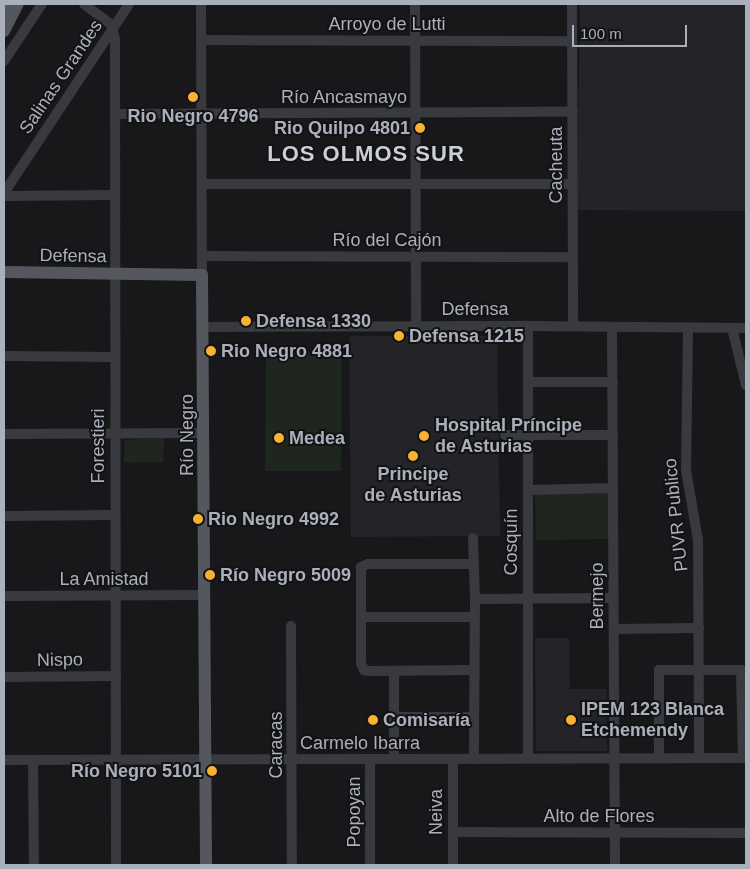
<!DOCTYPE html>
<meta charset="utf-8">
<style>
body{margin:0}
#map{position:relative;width:750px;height:869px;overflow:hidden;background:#18181b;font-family:Arial,sans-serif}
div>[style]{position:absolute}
.built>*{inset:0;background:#242428}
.green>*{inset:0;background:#1e261f}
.minor>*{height:10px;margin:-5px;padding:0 5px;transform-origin:5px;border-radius:5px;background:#393a40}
.major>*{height:12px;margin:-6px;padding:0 6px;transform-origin:6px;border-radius:6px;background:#55575f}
.dots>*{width:14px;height:14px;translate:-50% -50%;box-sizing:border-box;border:2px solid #131316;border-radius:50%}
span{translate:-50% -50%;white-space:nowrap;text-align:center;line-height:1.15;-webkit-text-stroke:4px #131316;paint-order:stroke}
.street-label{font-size:18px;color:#aab0bb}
.poi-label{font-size:18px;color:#aab0bb;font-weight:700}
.right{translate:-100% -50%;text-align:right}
.left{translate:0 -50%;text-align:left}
.district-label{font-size:22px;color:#cbcfd6;font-weight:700;letter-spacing:1px}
.frame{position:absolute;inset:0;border:5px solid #aab0bb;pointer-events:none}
.scale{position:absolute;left:572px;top:25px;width:115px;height:22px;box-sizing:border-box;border:2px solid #aab0bb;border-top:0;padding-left:6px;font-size:15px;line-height:18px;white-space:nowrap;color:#aab0bb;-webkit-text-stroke:4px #131316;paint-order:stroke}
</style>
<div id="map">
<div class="built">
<div style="clip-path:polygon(580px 4px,746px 4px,746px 211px,577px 210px)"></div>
<div style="clip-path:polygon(349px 336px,497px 336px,500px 536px,351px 537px)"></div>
<div style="clip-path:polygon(535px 638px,569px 638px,570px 689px,606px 689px,607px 751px,536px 751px)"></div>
</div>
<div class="green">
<div style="clip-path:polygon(266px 352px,342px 353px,341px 471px,265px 471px)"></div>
<div style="clip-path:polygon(164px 438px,163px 462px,124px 463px,125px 440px)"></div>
<div style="clip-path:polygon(611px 491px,610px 539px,536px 540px,535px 492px)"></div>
</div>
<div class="minor">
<div style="left:84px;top:4px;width:34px;rotate:37deg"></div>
<div style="left:111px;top:24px;width:16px;rotate:75deg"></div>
<div style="left:115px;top:39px;width:826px;rotate:89.93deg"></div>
<div style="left:201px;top:4px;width:271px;rotate:89.8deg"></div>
<div style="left:415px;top:4px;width:322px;rotate:89.8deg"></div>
<div style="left:572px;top:4px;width:322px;rotate:89.8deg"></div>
<div style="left:201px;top:40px;width:371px;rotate:0.2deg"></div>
<div style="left:4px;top:61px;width:69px;rotate:-56.3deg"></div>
<div style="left:115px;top:114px;width:458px;rotate:-0.3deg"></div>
<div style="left:202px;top:184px;width:370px"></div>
<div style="left:4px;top:193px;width:227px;rotate:-56.5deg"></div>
<div style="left:4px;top:196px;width:110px;rotate:-0.5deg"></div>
<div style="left:202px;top:256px;width:370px;rotate:0.2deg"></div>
<div style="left:203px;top:327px;width:325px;rotate:-0.2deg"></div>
<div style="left:528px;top:326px;width:218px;rotate:0.5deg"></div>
<div style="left:612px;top:327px;width:538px;rotate:89.68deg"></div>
<div style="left:688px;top:328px;width:142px;rotate:90.8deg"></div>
<div style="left:686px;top:470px;width:71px;rotate:80.3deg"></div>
<div style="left:698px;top:540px;width:218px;rotate:89.7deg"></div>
<div style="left:732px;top:328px;width:59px;rotate:76.2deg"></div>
<div style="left:4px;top:356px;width:110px;rotate:0.5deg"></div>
<div style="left:528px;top:382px;width:85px"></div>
<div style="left:4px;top:434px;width:200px;rotate:-0.3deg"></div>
<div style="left:505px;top:435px;width:108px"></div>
<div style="left:528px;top:490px;width:85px;rotate:-1.3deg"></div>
<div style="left:4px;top:516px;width:111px;rotate:-0.5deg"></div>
<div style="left:473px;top:538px;width:61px;rotate:88.1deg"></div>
<div style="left:475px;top:599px;width:160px;rotate:90.4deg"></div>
<div style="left:473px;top:564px;width:105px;rotate:180deg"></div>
<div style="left:368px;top:564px;width:8px;rotate:157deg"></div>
<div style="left:361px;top:567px;width:96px;rotate:90deg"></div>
<div style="left:361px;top:663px;width:8px;rotate:67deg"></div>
<div style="left:364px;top:670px;width:4px;rotate:14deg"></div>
<div style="left:368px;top:671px;width:106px;rotate:-0.5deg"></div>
<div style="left:4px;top:596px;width:201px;rotate:-0.3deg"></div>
<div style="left:475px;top:599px;width:138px;rotate:-0.4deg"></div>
<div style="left:362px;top:617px;width:113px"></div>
<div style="left:291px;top:626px;width:239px;rotate:89.8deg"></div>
<div style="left:614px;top:629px;width:85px;rotate:-0.7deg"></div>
<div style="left:4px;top:677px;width:112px;rotate:-0.5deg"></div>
<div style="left:394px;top:717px;width:79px"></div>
<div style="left:528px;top:758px;width:432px;rotate:-90deg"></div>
<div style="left:659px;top:758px;width:88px;rotate:-90deg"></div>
<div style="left:659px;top:670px;width:82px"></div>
<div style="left:741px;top:670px;width:88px;rotate:88.7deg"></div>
<div style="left:370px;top:759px;width:106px;rotate:90deg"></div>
<div style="left:394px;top:759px;width:88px;rotate:-90deg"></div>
<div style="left:453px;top:759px;width:106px;rotate:90deg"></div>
<div style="left:4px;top:760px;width:742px;rotate:-0.15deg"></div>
<div style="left:33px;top:760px;width:105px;rotate:89.5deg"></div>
<div style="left:453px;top:832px;width:293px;rotate:0.2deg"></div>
</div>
<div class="major">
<div style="left:4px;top:12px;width:9px;rotate:-58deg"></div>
<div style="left:4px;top:31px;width:30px;rotate:-63deg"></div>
<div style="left:4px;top:272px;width:198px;rotate:0.9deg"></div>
<div style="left:202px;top:275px;width:590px;rotate:89.61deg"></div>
</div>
<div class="dots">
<div style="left:193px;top:97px;background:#f7b133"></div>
<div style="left:420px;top:128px;background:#f7b133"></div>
<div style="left:246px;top:321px;background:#f7b133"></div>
<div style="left:399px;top:336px;background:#f7b133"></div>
<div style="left:211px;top:351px;background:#f7b133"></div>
<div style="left:424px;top:436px;background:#f7b133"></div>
<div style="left:279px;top:438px;background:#f7b133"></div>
<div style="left:413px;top:456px;background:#f7b133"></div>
<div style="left:198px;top:519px;background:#f7b133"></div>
<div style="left:210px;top:575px;background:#f7b133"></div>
<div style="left:373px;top:720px;background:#f7b133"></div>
<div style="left:571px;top:720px;background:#f7b133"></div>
<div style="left:212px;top:771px;background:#f7b133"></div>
</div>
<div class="street-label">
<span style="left:387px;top:24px">Arroyo de Lutti</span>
<span style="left:61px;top:77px;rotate:-56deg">Salinas Grandes</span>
<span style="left:344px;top:97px">Río Ancasmayo</span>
<span style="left:556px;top:165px;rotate:-90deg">Cacheuta</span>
<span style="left:387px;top:240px">Río del Cajón</span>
<span style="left:73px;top:256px;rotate:1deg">Defensa</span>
<span style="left:475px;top:309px">Defensa</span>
<span style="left:187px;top:435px;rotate:-90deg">Río Negro</span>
<span style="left:98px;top:446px;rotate:-90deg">Forestieri</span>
<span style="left:676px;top:515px;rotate:-96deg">PUVR Publico</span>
<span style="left:511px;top:542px;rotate:-90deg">Cosquín</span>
<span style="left:104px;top:579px">La Amistad</span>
<span style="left:597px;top:596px;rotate:-90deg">Bermejo</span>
<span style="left:60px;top:660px;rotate:-1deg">Nispo</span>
<span style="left:360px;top:743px">Carmelo Ibarra</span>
<span style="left:276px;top:745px;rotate:-90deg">Caracas</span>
<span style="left:354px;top:812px;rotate:-90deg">Popoyan</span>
<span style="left:436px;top:812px;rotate:-90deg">Neiva</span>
<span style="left:599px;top:816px">Alto de Flores</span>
</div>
<div class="poi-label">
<span style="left:193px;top:116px">Rio Negro 4796</span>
<span class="right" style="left:410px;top:128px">Rio Quilpo 4801</span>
<span class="left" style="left:256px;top:321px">Defensa 1330</span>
<span class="left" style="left:409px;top:336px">Defensa 1215</span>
<span class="left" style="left:221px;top:351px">Rio Negro 4881</span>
<span class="left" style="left:435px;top:436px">Hospital Príncipe<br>de Asturias</span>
<span class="left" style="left:289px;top:438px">Medea</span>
<span style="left:413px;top:485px">Principe<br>de Asturias</span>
<span class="left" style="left:208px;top:519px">Rio Negro 4992</span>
<span class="left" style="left:220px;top:575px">Río Negro 5009</span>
<span class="left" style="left:581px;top:720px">IPEM 123 Blanca<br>Etchemendy</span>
<span class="left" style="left:383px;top:720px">Comisaría</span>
<span class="right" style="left:202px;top:771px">Río Negro 5101</span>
</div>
<div class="district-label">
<span style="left:366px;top:154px">LOS OLMOS SUR</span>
</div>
<div class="frame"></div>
<div class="scale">100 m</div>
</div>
